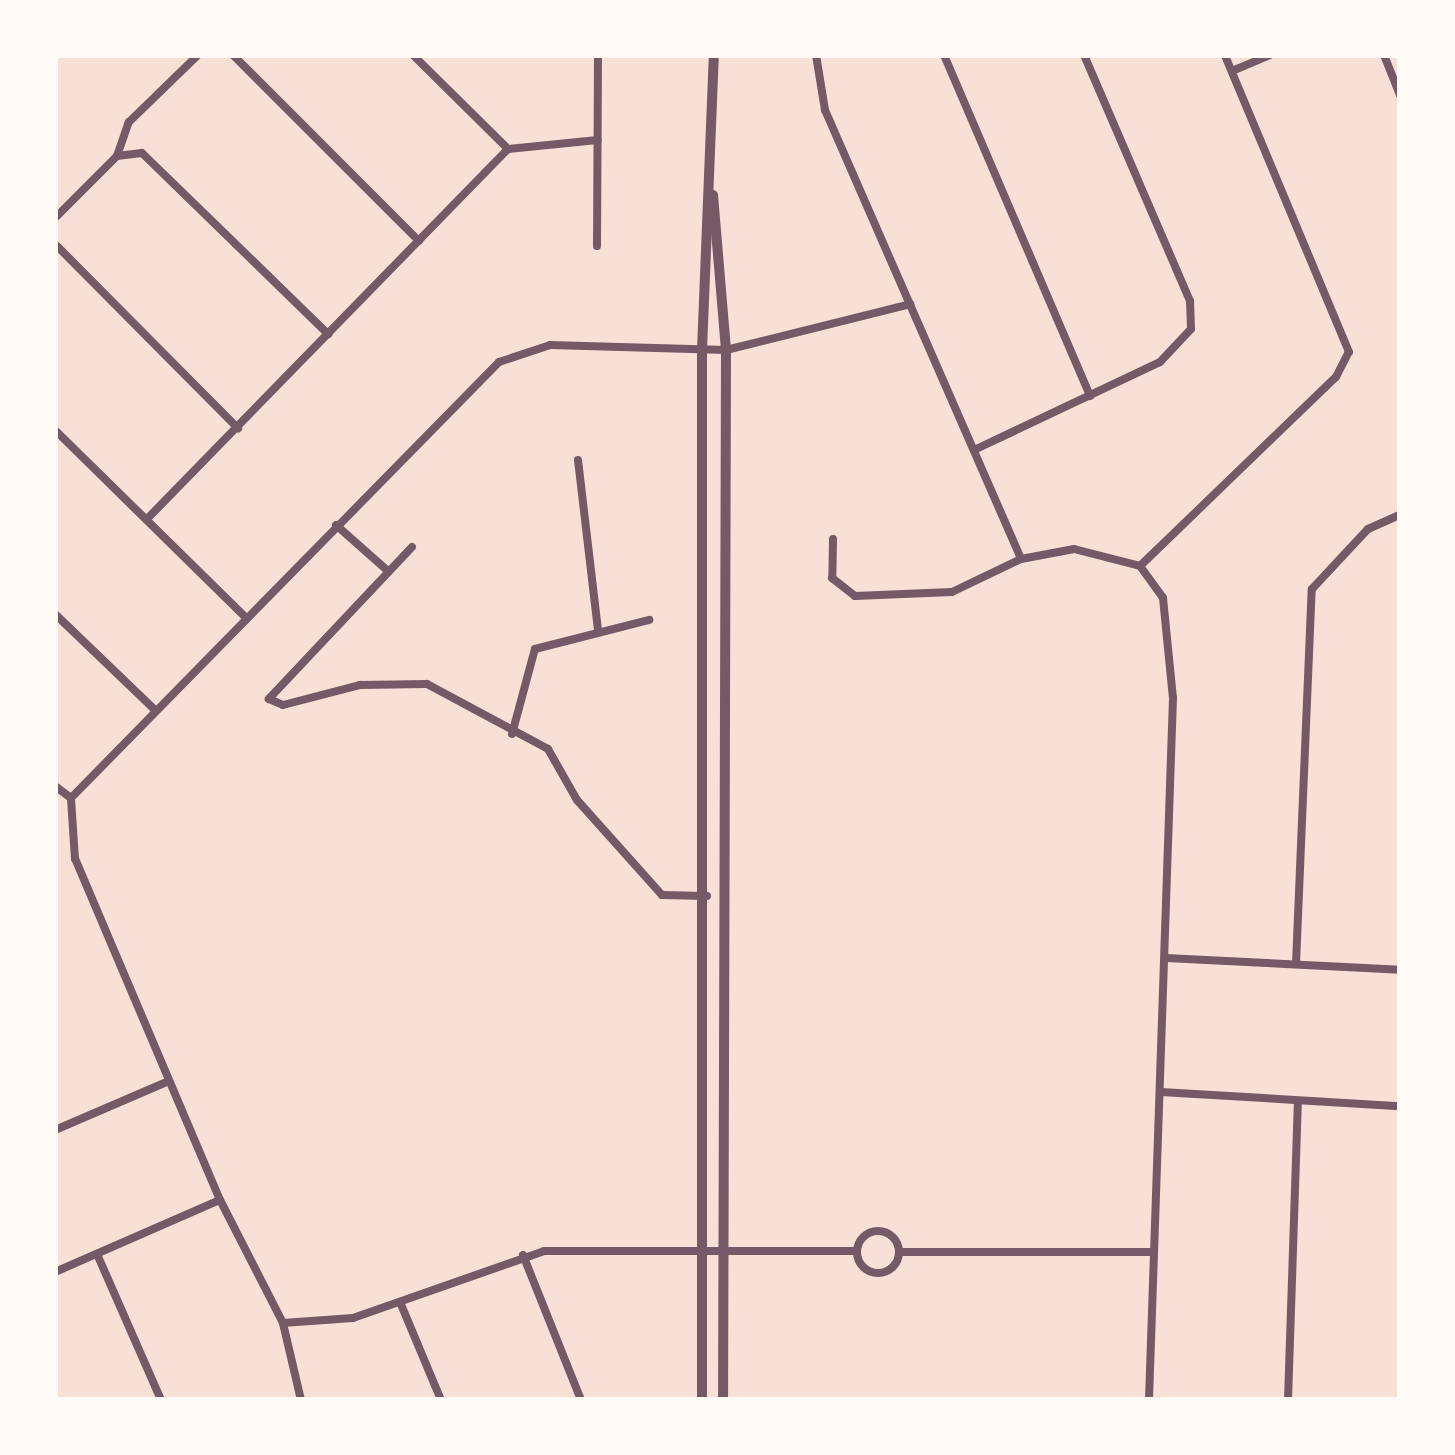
<!DOCTYPE html>
<style>
body{margin:0}
#map{position:relative;width:1455px;height:1455px;overflow:hidden;background:#f7e1d7;font-family:"Golos Text",sans-serif}
div>[style]{position:absolute}
.minor>*{height:8px;margin:-4px;padding:0 4px;transform-origin:4px;border-radius:4px;background:#755966}
.minor>.ring{margin:-4px;padding:0;box-sizing:content-box;background:none;border:8px solid #755966;border-radius:50%}
.tertiary>*{height:10px;margin:-5px;padding:0 5px;transform-origin:5px;border-radius:5px;background:#755966}
span{translate:-50% -50%;white-space:nowrap;text-align:center;line-height:1.15;-webkit-text-stroke:8px #fffaf5;paint-order:stroke}
.frame{position:absolute;inset:0;border:58px solid #fffaf5;pointer-events:none}
</style>
<div id="map">
<div class="minor">
<div style="left:233px;top:55px;width:263px;rotate:45deg"></div>
<div style="left:413px;top:55px;width:134px;rotate:44.7deg"></div>
<div style="left:816px;top:55px;width:56px;rotate:80.7deg"></div>
<div style="left:825px;top:110px;width:490px;rotate:66.4deg"></div>
<div style="left:944px;top:55px;width:371px;rotate:66.8deg"></div>
<div style="left:1384px;top:55px;width:43px;rotate:68.2deg"></div>
<div style="left:1232px;top:71px;width:41px;rotate:-22.8deg"></div>
<div style="left:117px;top:156px;width:36px;rotate:-71deg"></div>
<div style="left:129px;top:122px;width:96px;rotate:-44.2deg"></div>
<div style="left:55px;top:218px;width:88px;rotate:-45deg"></div>
<div style="left:117px;top:156px;width:25px;rotate:-7deg"></div>
<div style="left:142px;top:153px;width:260px;rotate:44.2deg"></div>
<div style="left:55px;top:244px;width:260px;rotate:45.2deg"></div>
<div style="left:597px;top:246px;width:191px;rotate:-89.7deg"></div>
<div style="left:55px;top:430px;width:268px;rotate:44.5deg"></div>
<div style="left:974px;top:450px;width:206px;rotate:-25.3deg"></div>
<div style="left:1160px;top:362px;width:45px;rotate:-46.8deg"></div>
<div style="left:1191px;top:329px;width:28px;rotate:-92deg"></div>
<div style="left:1190px;top:301px;width:268px;rotate:-113.3deg"></div>
<div style="left:578px;top:460px;width:172px;rotate:83.3deg"></div>
<div style="left:147px;top:519px;width:517px;rotate:-45.71deg"></div>
<div style="left:508px;top:149px;width:90px;rotate:-5.7deg"></div>
<div style="left:336px;top:525px;width:69px;rotate:41.5deg"></div>
<div style="left:833px;top:539px;width:39px;rotate:91deg"></div>
<div style="left:832px;top:578px;width:29px;rotate:38deg"></div>
<div style="left:855px;top:596px;width:97px;rotate:-2.4deg"></div>
<div style="left:952px;top:592px;width:76px;rotate:-25.6deg"></div>
<div style="left:1021px;top:559px;width:54px;rotate:-10.7deg"></div>
<div style="left:1074px;top:549px;width:68px;rotate:14.4deg"></div>
<div style="left:1140px;top:566px;width:39px;rotate:54deg"></div>
<div style="left:1163px;top:598px;width:100px;rotate:84.3deg"></div>
<div style="left:1173px;top:698px;width:702px;rotate:91.96deg"></div>
<div style="left:412px;top:547px;width:209px;rotate:133.3deg"></div>
<div style="left:269px;top:699px;width:15px;rotate:23deg"></div>
<div style="left:283px;top:705px;width:80px;rotate:-14.6deg"></div>
<div style="left:360px;top:685px;width:67px;rotate:-0.9deg"></div>
<div style="left:427px;top:684px;width:137px;rotate:28.2deg"></div>
<div style="left:548px;top:749px;width:59px;rotate:60.4deg"></div>
<div style="left:577px;top:800px;width:127px;rotate:48.2deg"></div>
<div style="left:662px;top:895px;width:45px;rotate:1.3deg"></div>
<div style="left:1140px;top:566px;width:272px;rotate:-44deg"></div>
<div style="left:1336px;top:377px;width:28px;rotate:-63deg"></div>
<div style="left:1349px;top:352px;width:322px;rotate:-112.7deg"></div>
<div style="left:55px;top:614px;width:137px;rotate:43.8deg"></div>
<div style="left:512px;top:734px;width:88px;rotate:-74.9deg"></div>
<div style="left:535px;top:649px;width:118px;rotate:-14.3deg"></div>
<div style="left:55px;top:786px;width:20px;rotate:37deg"></div>
<div style="left:1166px;top:958px;width:234px;rotate:2.9deg"></div>
<div style="left:1296px;top:964px;width:375px;rotate:-87.6deg"></div>
<div style="left:1312px;top:589px;width:82px;rotate:-47deg"></div>
<div style="left:1368px;top:529px;width:35px;rotate:-24deg"></div>
<div style="left:1161px;top:1092px;width:239px;rotate:3.4deg"></div>
<div style="left:55px;top:1130px;width:124px;rotate:-23.3deg"></div>
<div class="ring" style="left:857px;top:1231px;width:34px;height:34px"></div>
<div style="left:899px;top:1252px;width:254px"></div>
<div style="left:97px;top:1254px;width:159px;rotate:66.3deg"></div>
<div style="left:523px;top:1255px;width:156px;rotate:68.2deg"></div>
<div style="left:55px;top:1272px;width:180px;rotate:-23.6deg"></div>
<div style="left:400px;top:1302px;width:106px;rotate:67.3deg"></div>
<div style="left:283px;top:1323px;width:70px;rotate:-4.1deg"></div>
<div style="left:353px;top:1318px;width:202px;rotate:-19.3deg"></div>
<div style="left:544px;top:1251px;width:313px"></div>
<div style="left:301px;top:1400px;width:79px;rotate:-103.2deg"></div>
<div style="left:283px;top:1323px;width:138px;rotate:-117.1deg"></div>
<div style="left:220px;top:1200px;width:371px;rotate:-113deg"></div>
<div style="left:75px;top:859px;width:61px;rotate:-93.8deg"></div>
<div style="left:71px;top:798px;width:611px;rotate:-45.53deg"></div>
<div style="left:499px;top:362px;width:54px;rotate:-18.4deg"></div>
<div style="left:550px;top:345px;width:176px;rotate:1.6deg"></div>
<div style="left:726px;top:350px;width:190px;rotate:-14deg"></div>
<div style="left:1288px;top:1400px;width:299px;rotate:-88.1deg"></div>
</div>
<div class="tertiary">
<div style="left:713px;top:195px;width:156px;rotate:85.2deg"></div>
<div style="left:726px;top:350px;width:1050px;rotate:90.16deg"></div>
<div style="left:702px;top:1400px;width:1050px;rotate:-90deg"></div>
<div style="left:702px;top:350px;width:295px;rotate:-87.7deg"></div>
</div>
<div class="frame"></div>
</div>
